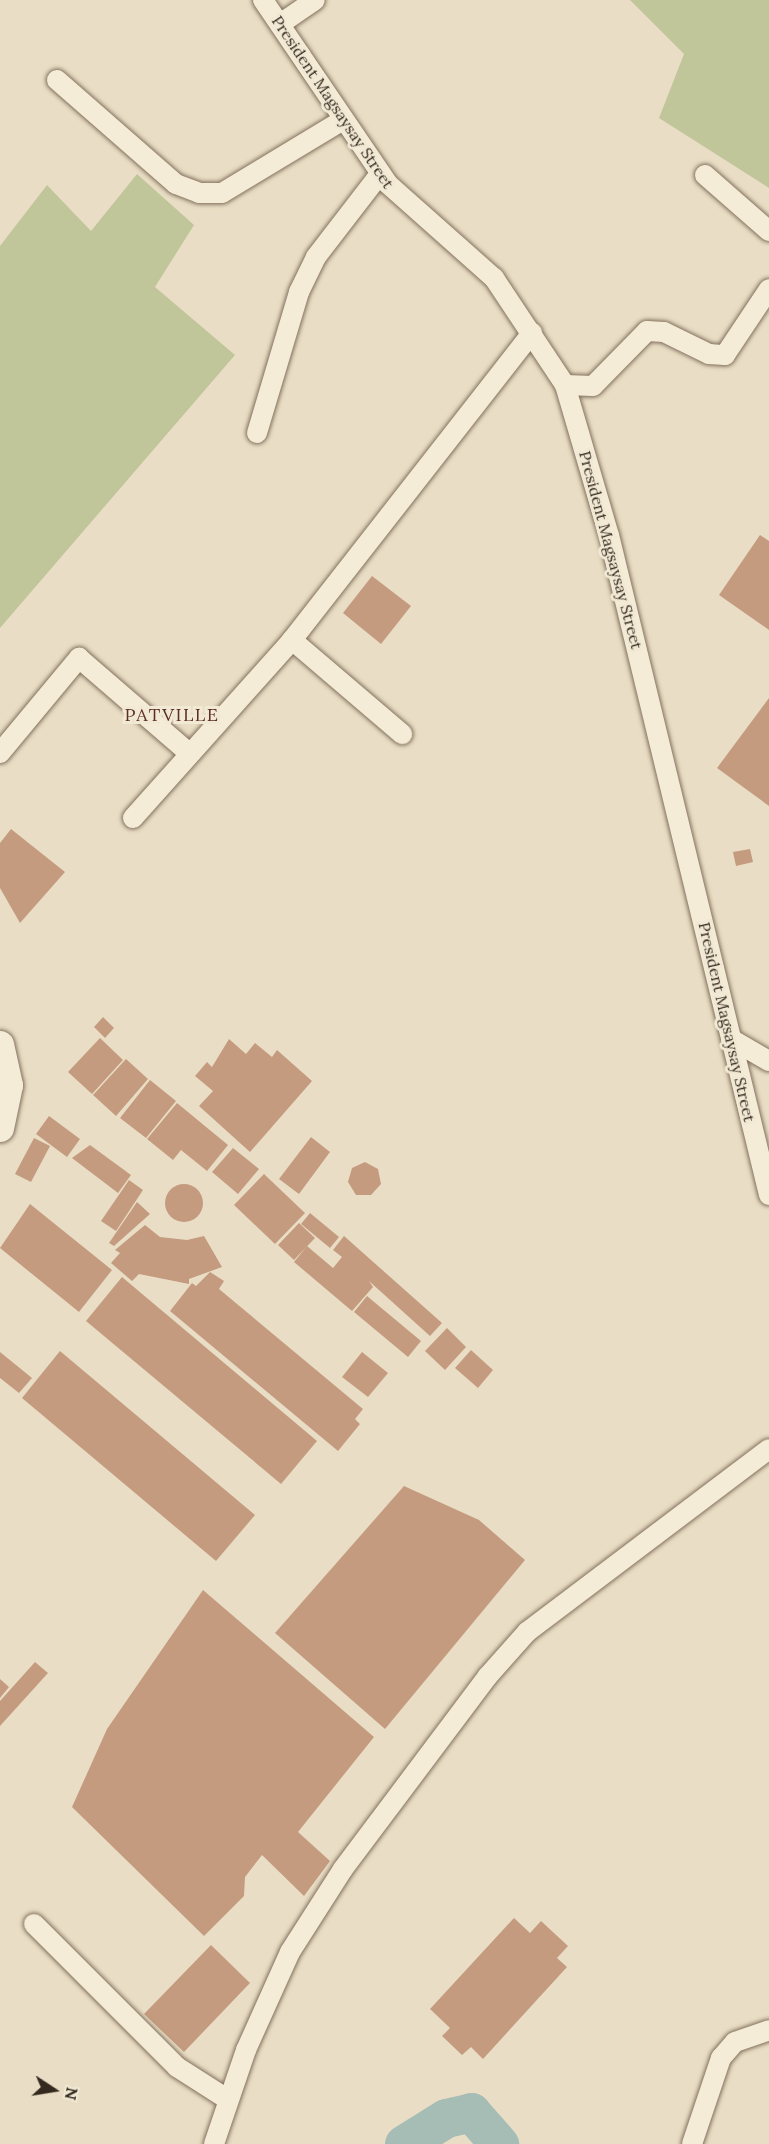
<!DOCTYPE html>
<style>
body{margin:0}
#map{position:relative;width:769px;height:2144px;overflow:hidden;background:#e9dec5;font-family:Lora,serif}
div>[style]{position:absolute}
.green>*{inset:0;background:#c1c69a}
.river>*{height:39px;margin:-19.5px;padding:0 19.5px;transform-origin:19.5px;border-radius:19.5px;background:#a6bdb6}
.building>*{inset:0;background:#c49b7f}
.round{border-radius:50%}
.roads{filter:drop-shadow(0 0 2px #83715d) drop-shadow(0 0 2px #83715d)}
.street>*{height:20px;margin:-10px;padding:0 10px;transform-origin:10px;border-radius:10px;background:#f5ecd8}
.secondary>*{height:27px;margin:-13.5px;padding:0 13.5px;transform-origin:13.5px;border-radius:13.5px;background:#f5ecd8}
span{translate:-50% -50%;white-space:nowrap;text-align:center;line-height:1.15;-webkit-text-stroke:6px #f2e9d4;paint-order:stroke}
.street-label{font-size:16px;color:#34291f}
.neighbourhood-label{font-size:18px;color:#5c2f23;letter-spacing:1.5px}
.north{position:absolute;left:24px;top:2060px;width:60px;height:60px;-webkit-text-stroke:4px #f2e9d4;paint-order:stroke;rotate:102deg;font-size:16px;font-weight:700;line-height:24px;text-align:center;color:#34291f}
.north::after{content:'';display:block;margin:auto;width:21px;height:27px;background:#34291f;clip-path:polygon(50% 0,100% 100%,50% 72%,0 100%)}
</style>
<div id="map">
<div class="green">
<div style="clip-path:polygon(630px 0,769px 0,769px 188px,659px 118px,684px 54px)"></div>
<div style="clip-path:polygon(137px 174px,194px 225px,155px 287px,235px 355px,0 628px,0 246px,47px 185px,91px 231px)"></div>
</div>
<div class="river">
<div style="left:404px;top:2144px;width:49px;rotate:-31.8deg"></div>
<div style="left:446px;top:2118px;width:26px;rotate:-13deg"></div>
<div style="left:471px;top:2112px;width:43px;rotate:48.8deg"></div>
</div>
<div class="building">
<div style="clip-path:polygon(760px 535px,769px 541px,769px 630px,719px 595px)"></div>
<div style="clip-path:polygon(372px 576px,411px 606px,381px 644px,343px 613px)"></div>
<div style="clip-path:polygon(769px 698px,769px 806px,717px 768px)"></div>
<div style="clip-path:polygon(11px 829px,65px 872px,20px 923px,0 888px,0 843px)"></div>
<div style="clip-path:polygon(750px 849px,753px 862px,736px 866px,733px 852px)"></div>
<div style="clip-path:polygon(103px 1017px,114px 1028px,105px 1038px,94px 1027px)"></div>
<div style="clip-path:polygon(100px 1038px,123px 1060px,92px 1094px,68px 1072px)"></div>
<div style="clip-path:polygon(229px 1039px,246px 1054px,255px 1043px,272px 1057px,277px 1050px,312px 1081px,250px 1152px,199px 1106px,213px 1091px,195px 1076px,207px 1062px,212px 1067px)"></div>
<div style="clip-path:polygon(126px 1059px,148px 1079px,116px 1116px,93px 1095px)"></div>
<div style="clip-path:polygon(150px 1080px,176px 1101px,146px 1138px,120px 1118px)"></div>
<div style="clip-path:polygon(177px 1103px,228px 1145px,207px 1171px,181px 1150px,173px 1160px,147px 1139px)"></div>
<div style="clip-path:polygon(49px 1116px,80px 1139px,67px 1157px,36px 1134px)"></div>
<div style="clip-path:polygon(311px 1137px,330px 1152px,299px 1194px,279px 1179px)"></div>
<div style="clip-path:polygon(34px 1138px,50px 1146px,31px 1182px,15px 1174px)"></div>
<div style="clip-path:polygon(90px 1145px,131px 1175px,118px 1193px,72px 1158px)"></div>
<div style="clip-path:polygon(233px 1148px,259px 1169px,238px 1194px,212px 1172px)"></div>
<div style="clip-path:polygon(365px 1162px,378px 1169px,381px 1184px,371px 1195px,356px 1195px,348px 1182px,352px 1168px)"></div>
<div style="clip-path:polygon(264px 1174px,305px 1213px,275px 1244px,234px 1205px)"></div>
<div style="clip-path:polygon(129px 1180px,143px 1190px,116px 1231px,101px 1221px)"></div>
<div class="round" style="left:165px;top:1184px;width:38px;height:38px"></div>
<div style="clip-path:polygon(137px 1202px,150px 1214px,114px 1246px,109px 1243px)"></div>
<div style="clip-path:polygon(30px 1204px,112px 1270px,79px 1312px,0 1248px)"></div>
<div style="clip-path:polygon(310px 1213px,339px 1237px,330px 1248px,301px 1224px)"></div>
<div style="clip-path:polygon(299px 1223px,315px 1238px,294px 1260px,278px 1245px)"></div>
<div style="clip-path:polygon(145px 1225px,160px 1237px,187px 1240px,204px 1236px,222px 1267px,189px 1279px,189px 1284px,139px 1274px,132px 1281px,111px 1263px,120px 1253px,115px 1250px)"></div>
<div style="clip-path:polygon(344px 1236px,442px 1323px,430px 1336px,369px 1281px,373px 1287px,352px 1311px,294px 1262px,307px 1246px,333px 1268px,342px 1257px,333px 1250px)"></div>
<div style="clip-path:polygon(210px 1272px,224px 1281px,219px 1289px,363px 1409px,355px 1419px,360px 1424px,338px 1451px,170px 1311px,192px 1283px,196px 1286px)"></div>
<div style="clip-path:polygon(122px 1277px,317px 1441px,281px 1484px,86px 1321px)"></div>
<div style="clip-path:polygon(367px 1296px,421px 1341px,408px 1357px,354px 1312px)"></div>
<div style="clip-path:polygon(447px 1328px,466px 1347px,445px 1370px,425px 1351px)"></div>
<div style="clip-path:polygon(471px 1350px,493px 1370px,478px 1388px,455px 1368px)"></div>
<div style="clip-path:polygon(60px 1351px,255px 1515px,216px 1561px,22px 1398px)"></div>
<div style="clip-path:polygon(0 1352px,32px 1378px,19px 1393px,0 1378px)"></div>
<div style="clip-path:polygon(362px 1352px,388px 1373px,368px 1397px,342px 1377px)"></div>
<div style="clip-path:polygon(404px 1486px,479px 1520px,525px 1560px,385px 1729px,275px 1633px)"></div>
<div style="clip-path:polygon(203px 1590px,374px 1737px,298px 1832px,330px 1861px,304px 1896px,262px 1855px,245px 1877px,244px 1896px,204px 1936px,72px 1807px,107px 1729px)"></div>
<div style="clip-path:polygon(35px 1662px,48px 1673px,0 1726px,0 1701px)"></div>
<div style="clip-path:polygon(0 1679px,9px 1687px,0 1698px)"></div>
<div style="clip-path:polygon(514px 1918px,530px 1933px,541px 1921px,568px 1946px,557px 1958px,567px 1967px,483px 2059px,471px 2047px,462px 2055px,442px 2036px,450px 2028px,430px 2009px)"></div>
<div style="clip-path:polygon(211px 1945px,250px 1983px,184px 2052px,144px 2014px)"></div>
</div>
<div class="roads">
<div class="street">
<div style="left:263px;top:0;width:222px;rotate:55.8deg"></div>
<div style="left:388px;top:184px;width:142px;rotate:41.6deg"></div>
<div style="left:494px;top:278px;width:128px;rotate:56.4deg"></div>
<div style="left:565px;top:385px;width:156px;rotate:73.7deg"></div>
<div style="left:609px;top:535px;width:679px;rotate:76.37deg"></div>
<div style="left:280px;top:24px;width:42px;rotate:-34.4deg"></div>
<div style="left:57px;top:80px;width:158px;rotate:41.2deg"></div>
<div style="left:176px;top:184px;width:25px;rotate:21deg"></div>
<div style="left:199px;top:193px;width:23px"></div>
<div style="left:222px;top:193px;width:141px;rotate:-31.1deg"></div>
<div style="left:705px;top:175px;width:85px;rotate:41.2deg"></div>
<div style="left:565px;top:385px;width:28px;rotate:2deg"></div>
<div style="left:593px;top:386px;width:77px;rotate:-45.5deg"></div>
<div style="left:647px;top:331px;width:17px;rotate:3deg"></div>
<div style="left:664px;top:332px;width:50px;rotate:26.1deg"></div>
<div style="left:709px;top:354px;width:16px;rotate:4deg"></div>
<div style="left:725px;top:355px;width:79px;rotate:-56.3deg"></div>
<div style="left:257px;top:433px;width:147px;rotate:-73.4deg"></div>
<div style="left:299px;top:292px;width:39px;rotate:-64deg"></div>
<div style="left:316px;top:257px;width:105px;rotate:-52.4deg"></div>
<div style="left:292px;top:640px;width:145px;rotate:40.5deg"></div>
<div style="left:0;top:753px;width:124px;rotate:-50.3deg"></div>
<div style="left:79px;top:658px;width:144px;rotate:40.8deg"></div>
<div style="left:133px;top:818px;width:239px;rotate:-48.2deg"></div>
<div style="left:292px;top:640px;width:390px;rotate:-52deg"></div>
<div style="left:731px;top:1039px;width:44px;rotate:30.1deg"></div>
<div style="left:34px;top:1924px;width:202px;rotate:45deg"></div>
<div style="left:177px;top:2067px;width:59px;rotate:32.6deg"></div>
<div style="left:214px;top:2144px;width:99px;rotate:-71.2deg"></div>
<div style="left:246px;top:2050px;width:107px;rotate:-65.8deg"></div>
<div style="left:290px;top:1952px;width:98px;rotate:-57.4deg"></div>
<div style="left:343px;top:1869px;width:241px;rotate:-53.1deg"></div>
<div style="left:488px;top:1676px;width:59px;rotate:-48.4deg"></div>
<div style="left:527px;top:1632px;width:303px;rotate:-37.1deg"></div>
<div style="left:692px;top:2144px;width:91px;rotate:-71.4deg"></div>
<div style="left:721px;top:2058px;width:21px;rotate:-49deg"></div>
<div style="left:735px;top:2042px;width:36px;rotate:-19deg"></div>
</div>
<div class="secondary">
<div style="left:0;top:1044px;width:42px;rotate:77.6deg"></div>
<div style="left:9px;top:1085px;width:44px;rotate:101.8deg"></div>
</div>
</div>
<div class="street-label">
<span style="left:333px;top:102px;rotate:56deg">President Magsaysay Street</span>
<span style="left:611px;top:550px;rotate:75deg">President Magsaysay Street</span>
<span style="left:727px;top:1022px;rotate:77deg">President Magsaysay Street</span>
</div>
<div class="neighbourhood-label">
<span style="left:172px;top:715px">PATVILLE</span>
</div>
<div class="north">N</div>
</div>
